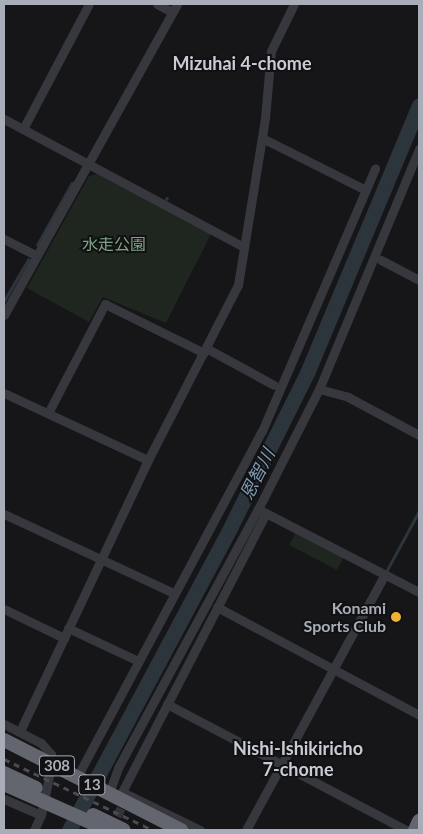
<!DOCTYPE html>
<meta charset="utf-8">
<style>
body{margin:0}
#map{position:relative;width:423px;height:834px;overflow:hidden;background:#161618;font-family:Lato,"Noto Sans JP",sans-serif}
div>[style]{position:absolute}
.green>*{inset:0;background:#1e261f}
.stream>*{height:2.5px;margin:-1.25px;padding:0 1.25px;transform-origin:1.25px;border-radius:1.25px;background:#2c353c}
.river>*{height:15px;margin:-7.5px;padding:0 7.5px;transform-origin:7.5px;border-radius:7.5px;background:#2c353c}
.minor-tunnel>*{height:9px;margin-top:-4.5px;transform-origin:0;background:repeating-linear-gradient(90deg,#333438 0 9px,transparent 0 13.5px)}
.minor>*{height:9px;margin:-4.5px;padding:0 4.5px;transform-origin:4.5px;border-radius:4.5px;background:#37383d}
.highway>*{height:14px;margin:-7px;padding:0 7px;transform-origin:7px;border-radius:7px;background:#63666e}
.rail>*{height:2.5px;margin-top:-1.25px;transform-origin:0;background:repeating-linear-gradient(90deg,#4a4c52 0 6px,transparent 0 11px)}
.highway-bridge>*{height:14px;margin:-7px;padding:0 7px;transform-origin:7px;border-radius:7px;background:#63666e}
.dots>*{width:14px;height:14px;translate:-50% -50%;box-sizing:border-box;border:2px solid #111113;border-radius:50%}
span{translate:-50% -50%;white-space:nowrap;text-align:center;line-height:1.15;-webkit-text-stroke:4px #111113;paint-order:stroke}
.shield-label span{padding:1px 4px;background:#111113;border:1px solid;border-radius:4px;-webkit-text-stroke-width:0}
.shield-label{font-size:15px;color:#a8adb8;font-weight:700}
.park-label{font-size:16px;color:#7fa381}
.poi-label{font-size:16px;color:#a8adb8;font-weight:700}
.right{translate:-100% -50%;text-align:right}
.neighbourhood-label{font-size:18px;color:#c9ccd4;font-weight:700}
.water-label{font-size:18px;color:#7f9bb3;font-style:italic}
.frame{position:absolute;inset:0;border:5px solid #a8adb8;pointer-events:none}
</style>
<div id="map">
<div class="green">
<div style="clip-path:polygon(97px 174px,211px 234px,166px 323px,103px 297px,89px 322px,27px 288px,89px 176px)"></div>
<div style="clip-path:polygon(296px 532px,344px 557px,337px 570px,289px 545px)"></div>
</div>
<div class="stream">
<div style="left:166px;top:199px;width:1px;rotate:-45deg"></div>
<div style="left:37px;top:245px;width:71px;rotate:-60.6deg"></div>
<div style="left:4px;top:301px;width:48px;rotate:-59.7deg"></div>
<div style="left:387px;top:570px;width:67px;rotate:-61.5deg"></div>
</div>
<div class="river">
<div style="left:69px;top:830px;width:344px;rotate:-61.9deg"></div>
<div style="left:231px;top:526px;width:171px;rotate:-63.6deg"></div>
<div style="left:307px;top:373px;width:290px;rotate:-67.3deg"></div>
</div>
<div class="minor-tunnel">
<div style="left:111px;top:828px;width:35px;rotate:-63deg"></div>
</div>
<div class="minor">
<div style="left:157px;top:4px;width:17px;rotate:28deg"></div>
<div style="left:4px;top:119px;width:272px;rotate:28.1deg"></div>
<div style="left:23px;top:129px;width:141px;rotate:-62.2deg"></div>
<div style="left:262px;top:138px;width:116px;rotate:26.6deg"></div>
<div style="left:419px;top:149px;width:260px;rotate:112.6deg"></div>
<div style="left:319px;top:389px;width:135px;rotate:116.9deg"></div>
<div style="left:258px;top:509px;width:181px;rotate:27.3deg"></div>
<div style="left:4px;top:239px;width:37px;rotate:27deg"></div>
<div style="left:381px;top:260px;width:43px;rotate:27.8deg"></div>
<div style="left:4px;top:315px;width:356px;rotate:-60.9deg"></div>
<div style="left:206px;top:348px;width:77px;rotate:28.6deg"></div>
<div style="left:319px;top:389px;width:30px;rotate:15deg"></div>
<div style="left:348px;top:397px;width:81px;rotate:28.2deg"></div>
<div style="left:4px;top:393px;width:159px;rotate:25deg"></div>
<div style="left:48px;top:413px;width:123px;rotate:-62.4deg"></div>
<div style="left:105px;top:304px;width:110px;rotate:26.3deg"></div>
<div style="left:4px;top:514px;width:184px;rotate:25deg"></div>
<div style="left:217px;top:607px;width:229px;rotate:28.1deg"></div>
<div style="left:4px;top:609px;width:67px;rotate:25.8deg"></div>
<div style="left:68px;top:628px;width:77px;rotate:25.2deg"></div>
<div style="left:167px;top:704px;width:270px;rotate:27.8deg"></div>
<div style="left:4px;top:724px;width:42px;rotate:27.2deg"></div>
<div style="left:41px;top:743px;width:15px;rotate:48deg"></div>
<div style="left:51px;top:754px;width:8px;rotate:83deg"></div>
<div style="left:52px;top:762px;width:54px;rotate:101.7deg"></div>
<div style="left:41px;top:815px;width:17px;rotate:115deg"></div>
<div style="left:20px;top:731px;width:300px;rotate:-64.7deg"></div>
<div style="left:148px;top:460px;width:197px;rotate:-62.8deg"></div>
<div style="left:238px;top:285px;width:169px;rotate:-80.8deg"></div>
<div style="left:265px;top:118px;width:67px;rotate:-84.9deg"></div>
<div style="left:271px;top:51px;width:52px;rotate:-63.9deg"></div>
<div style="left:77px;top:777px;width:392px;rotate:-61.9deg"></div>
<div style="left:262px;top:431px;width:286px;rotate:-66.7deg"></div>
<div style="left:109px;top:793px;width:29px;rotate:-70deg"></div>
<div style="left:119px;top:766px;width:292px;rotate:-61.6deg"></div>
<div style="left:4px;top:799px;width:40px;rotate:23.4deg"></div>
<div style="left:200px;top:830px;width:87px;rotate:-154deg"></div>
<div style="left:122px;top:792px;width:314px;rotate:-62.7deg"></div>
<div style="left:246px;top:830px;width:291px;rotate:-61.5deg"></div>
</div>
<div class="highway">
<div style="left:93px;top:815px;width:34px;rotate:26deg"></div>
<div style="left:415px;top:830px;width:10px;rotate:-66deg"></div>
</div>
<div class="rail">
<div style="left:4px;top:759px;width:165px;rotate:25.5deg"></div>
</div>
<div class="highway-bridge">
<div style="left:4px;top:740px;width:199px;rotate:27deg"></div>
<div style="left:4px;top:773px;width:35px;rotate:25deg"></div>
<div style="left:4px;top:784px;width:114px;rotate:23.9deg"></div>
</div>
<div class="dots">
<div style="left:396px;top:617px;background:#f2b134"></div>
</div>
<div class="shield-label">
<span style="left:57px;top:766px">308</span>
<span style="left:92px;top:785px">13</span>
</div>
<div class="park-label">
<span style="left:114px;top:244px">水走公園</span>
</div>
<div class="poi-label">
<span class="right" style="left:386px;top:617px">Konami<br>Sports Club</span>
</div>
<div class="neighbourhood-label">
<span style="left:242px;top:63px">Mizuhai 4-chome</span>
<span style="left:298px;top:759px">Nishi-Ishikiricho<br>7-chome</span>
</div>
<div class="water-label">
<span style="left:257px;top:474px;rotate:-63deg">恩智川</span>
</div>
<div class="frame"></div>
</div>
